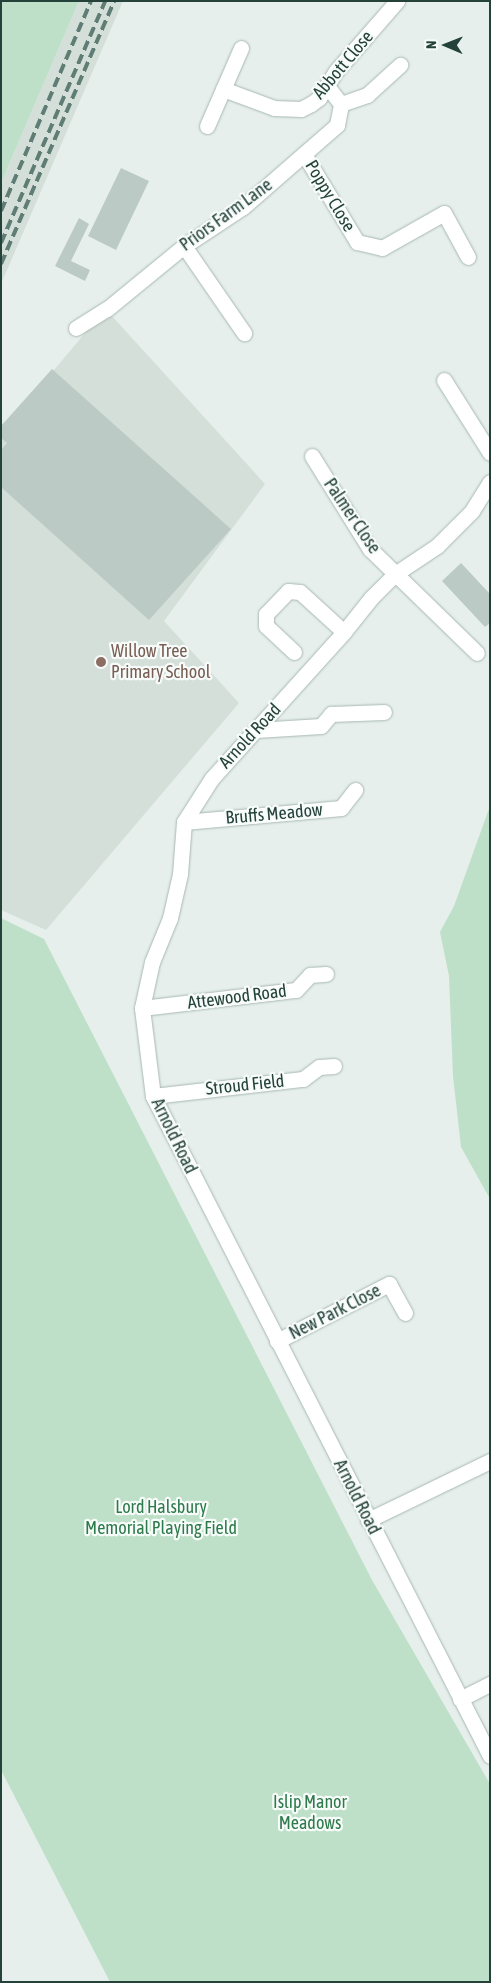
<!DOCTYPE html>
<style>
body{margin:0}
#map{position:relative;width:491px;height:1983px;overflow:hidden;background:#e6efeb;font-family:"Asap Condensed",sans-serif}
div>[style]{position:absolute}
.built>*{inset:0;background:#d4dfda}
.green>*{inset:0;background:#bfe0c8}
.building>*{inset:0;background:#bbcac4}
.roads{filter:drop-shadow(0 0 1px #a8b8b2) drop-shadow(0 0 1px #a8b8b2)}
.street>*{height:15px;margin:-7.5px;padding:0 7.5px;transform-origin:7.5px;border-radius:7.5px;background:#fff}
.rail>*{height:4px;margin-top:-2px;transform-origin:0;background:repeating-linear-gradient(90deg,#5f7d75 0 10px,transparent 0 15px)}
.dots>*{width:14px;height:14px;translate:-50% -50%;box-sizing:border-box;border:2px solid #f7fbf9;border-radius:50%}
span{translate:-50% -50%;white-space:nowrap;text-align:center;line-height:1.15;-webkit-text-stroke:4.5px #f7fbf9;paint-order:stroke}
.street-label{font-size:18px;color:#24423a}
.education-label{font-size:18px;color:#785e54}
.left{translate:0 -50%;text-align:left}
.park-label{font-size:18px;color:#2d7a4b}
.frame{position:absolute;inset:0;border:2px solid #24423a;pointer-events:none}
.north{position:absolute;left:421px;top:20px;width:50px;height:50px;-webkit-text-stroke:4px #f7fbf9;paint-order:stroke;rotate:271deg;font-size:14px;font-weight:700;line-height:20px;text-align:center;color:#24423a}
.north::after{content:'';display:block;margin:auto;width:18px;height:22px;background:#24423a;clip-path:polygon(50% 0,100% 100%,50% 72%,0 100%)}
</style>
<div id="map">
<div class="built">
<div style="clip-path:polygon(79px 1px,123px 1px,1px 284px,1px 183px)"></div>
<div style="clip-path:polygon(111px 315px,265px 484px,164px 621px,239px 703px,46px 930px,1px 910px,1px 433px,91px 326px)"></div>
</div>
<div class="green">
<div style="clip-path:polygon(1px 1px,79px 1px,1px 183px)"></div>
<div style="clip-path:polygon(490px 806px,490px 1199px,461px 1147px,453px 1076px,449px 976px,440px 932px,454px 906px)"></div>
<div style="clip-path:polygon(1px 918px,44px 939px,372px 1580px,490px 1784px,490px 1982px,110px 1982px,1px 1770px)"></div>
</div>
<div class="building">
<div style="clip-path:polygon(121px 168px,149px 181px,116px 250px,88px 236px)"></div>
<div style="clip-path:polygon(79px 218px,89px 224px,71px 261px,90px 270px,85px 281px,55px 266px)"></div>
<div style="clip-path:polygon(52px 369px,231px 529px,149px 620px,1px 487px,1px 450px,7px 443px,1px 438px,1px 426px)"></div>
<div style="clip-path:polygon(461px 563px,490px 594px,490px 623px,485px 627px,442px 581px)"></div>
</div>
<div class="roads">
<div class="street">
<div style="left:223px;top:89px;width:54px;rotate:20.4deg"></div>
<div style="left:274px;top:108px;width:27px;rotate:2deg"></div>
<div style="left:301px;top:109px;width:11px;rotate:-27deg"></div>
<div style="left:311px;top:104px;width:10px;rotate:-37deg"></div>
<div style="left:319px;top:98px;width:32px;rotate:-58deg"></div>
<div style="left:336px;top:71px;width:93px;rotate:-48.9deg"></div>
<div style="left:341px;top:104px;width:28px;rotate:-19deg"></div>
<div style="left:367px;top:95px;width:45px;rotate:-42.3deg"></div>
<div style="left:207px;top:126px;width:85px;rotate:-66.4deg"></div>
<div style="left:304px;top:154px;width:103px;rotate:58.9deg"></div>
<div style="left:357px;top:242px;width:26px;rotate:13deg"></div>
<div style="left:382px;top:248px;width:71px;rotate:-29.4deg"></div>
<div style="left:444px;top:213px;width:50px;rotate:61.4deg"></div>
<div style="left:184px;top:246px;width:106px;rotate:55.4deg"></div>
<div style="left:76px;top:328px;width:36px;rotate:-32deg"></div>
<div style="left:107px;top:309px;width:99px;rotate:-39.3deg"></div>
<div style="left:184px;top:246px;width:71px;rotate:-33.5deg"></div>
<div style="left:243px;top:207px;width:125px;rotate:-41.1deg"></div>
<div style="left:337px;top:125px;width:21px;rotate:-79deg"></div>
<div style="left:341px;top:104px;width:23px;rotate:-128deg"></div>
<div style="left:444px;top:380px;width:86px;rotate:57.8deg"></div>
<div style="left:312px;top:456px;width:110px;rotate:58.1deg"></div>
<div style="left:370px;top:549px;width:149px;rotate:44.2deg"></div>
<div style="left:490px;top:482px;width:34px;rotate:122deg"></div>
<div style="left:472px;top:511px;width:49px;rotate:135deg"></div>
<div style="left:437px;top:546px;width:50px;rotate:146.3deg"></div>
<div style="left:395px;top:574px;width:34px;rotate:135deg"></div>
<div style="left:371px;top:598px;width:43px;rotate:128.5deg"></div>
<div style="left:344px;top:632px;width:197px;rotate:132.1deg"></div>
<div style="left:212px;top:778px;width:52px;rotate:122.5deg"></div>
<div style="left:184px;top:822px;width:52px;rotate:94.4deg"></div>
<div style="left:180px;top:874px;width:45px;rotate:102.8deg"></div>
<div style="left:170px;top:918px;width:48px;rotate:112.2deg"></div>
<div style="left:152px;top:962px;width:47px;rotate:102.3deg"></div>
<div style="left:142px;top:1008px;width:89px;rotate:82.9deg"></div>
<div style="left:153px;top:1096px;width:741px;rotate:62.95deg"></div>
<div style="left:294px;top:652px;width:38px;rotate:-137deg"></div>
<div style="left:266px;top:626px;width:12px;rotate:-90deg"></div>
<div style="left:266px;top:614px;width:32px;rotate:-46deg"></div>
<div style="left:288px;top:591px;width:12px;rotate:5deg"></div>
<div style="left:300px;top:592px;width:59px;rotate:42.3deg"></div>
<div style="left:256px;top:730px;width:65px;rotate:-3.5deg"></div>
<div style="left:321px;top:726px;width:16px;rotate:-50deg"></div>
<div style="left:331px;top:714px;width:53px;rotate:-2.2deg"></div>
<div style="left:184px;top:822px;width:158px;rotate:-5.1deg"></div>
<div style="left:341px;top:808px;width:23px;rotate:-52deg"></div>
<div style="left:142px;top:1008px;width:155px;rotate:-6.7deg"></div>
<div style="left:296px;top:990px;width:21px;rotate:-47deg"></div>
<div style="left:310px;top:975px;width:16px;rotate:-4deg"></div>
<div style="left:153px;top:1096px;width:151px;rotate:-6.5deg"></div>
<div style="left:303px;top:1079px;width:20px;rotate:-37deg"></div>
<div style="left:319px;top:1067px;width:15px;rotate:-4deg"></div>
<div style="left:277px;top:1341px;width:126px;rotate:-27deg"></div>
<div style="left:389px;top:1284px;width:33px;rotate:61deg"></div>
<div style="left:368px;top:1520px;width:136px;rotate:-25.8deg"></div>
<div style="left:460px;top:1699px;width:34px;rotate:-27deg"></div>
</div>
</div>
<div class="rail">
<div style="left:1px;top:211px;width:228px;rotate:-66.8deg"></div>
<div style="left:1px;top:243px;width:263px;rotate:-66.7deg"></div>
<div style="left:1px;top:264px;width:286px;rotate:-66.7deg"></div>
</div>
<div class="dots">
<div style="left:101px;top:662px;background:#8d6e63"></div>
</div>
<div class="street-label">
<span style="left:343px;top:65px;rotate:-50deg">Abbott Close</span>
<span style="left:330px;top:196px;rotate:59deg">Poppy Close</span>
<span style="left:226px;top:215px;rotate:-36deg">Priors Farm Lane</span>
<span style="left:352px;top:516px;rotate:56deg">Palmer Close</span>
<span style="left:250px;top:736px;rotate:-47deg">Arnold Road</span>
<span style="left:274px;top:814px;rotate:-5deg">Bruffs Meadow</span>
<span style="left:237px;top:997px;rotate:-7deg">Attewood Road</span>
<span style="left:245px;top:1085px;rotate:-6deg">Stroud Field</span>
<span style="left:174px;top:1136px;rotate:64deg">Arnold Road</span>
<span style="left:335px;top:1312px;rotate:-27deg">New Park Close</span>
<span style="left:357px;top:1497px;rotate:63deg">Arnold Road</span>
</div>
<div class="education-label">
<span class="left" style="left:111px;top:662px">Willow Tree<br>Primary School</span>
</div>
<div class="park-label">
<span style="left:161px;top:1518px">Lord Halsbury<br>Memorial Playing Field</span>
<span style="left:310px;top:1813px">Islip Manor<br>Meadows</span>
</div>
<div class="frame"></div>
<div class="north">N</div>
</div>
